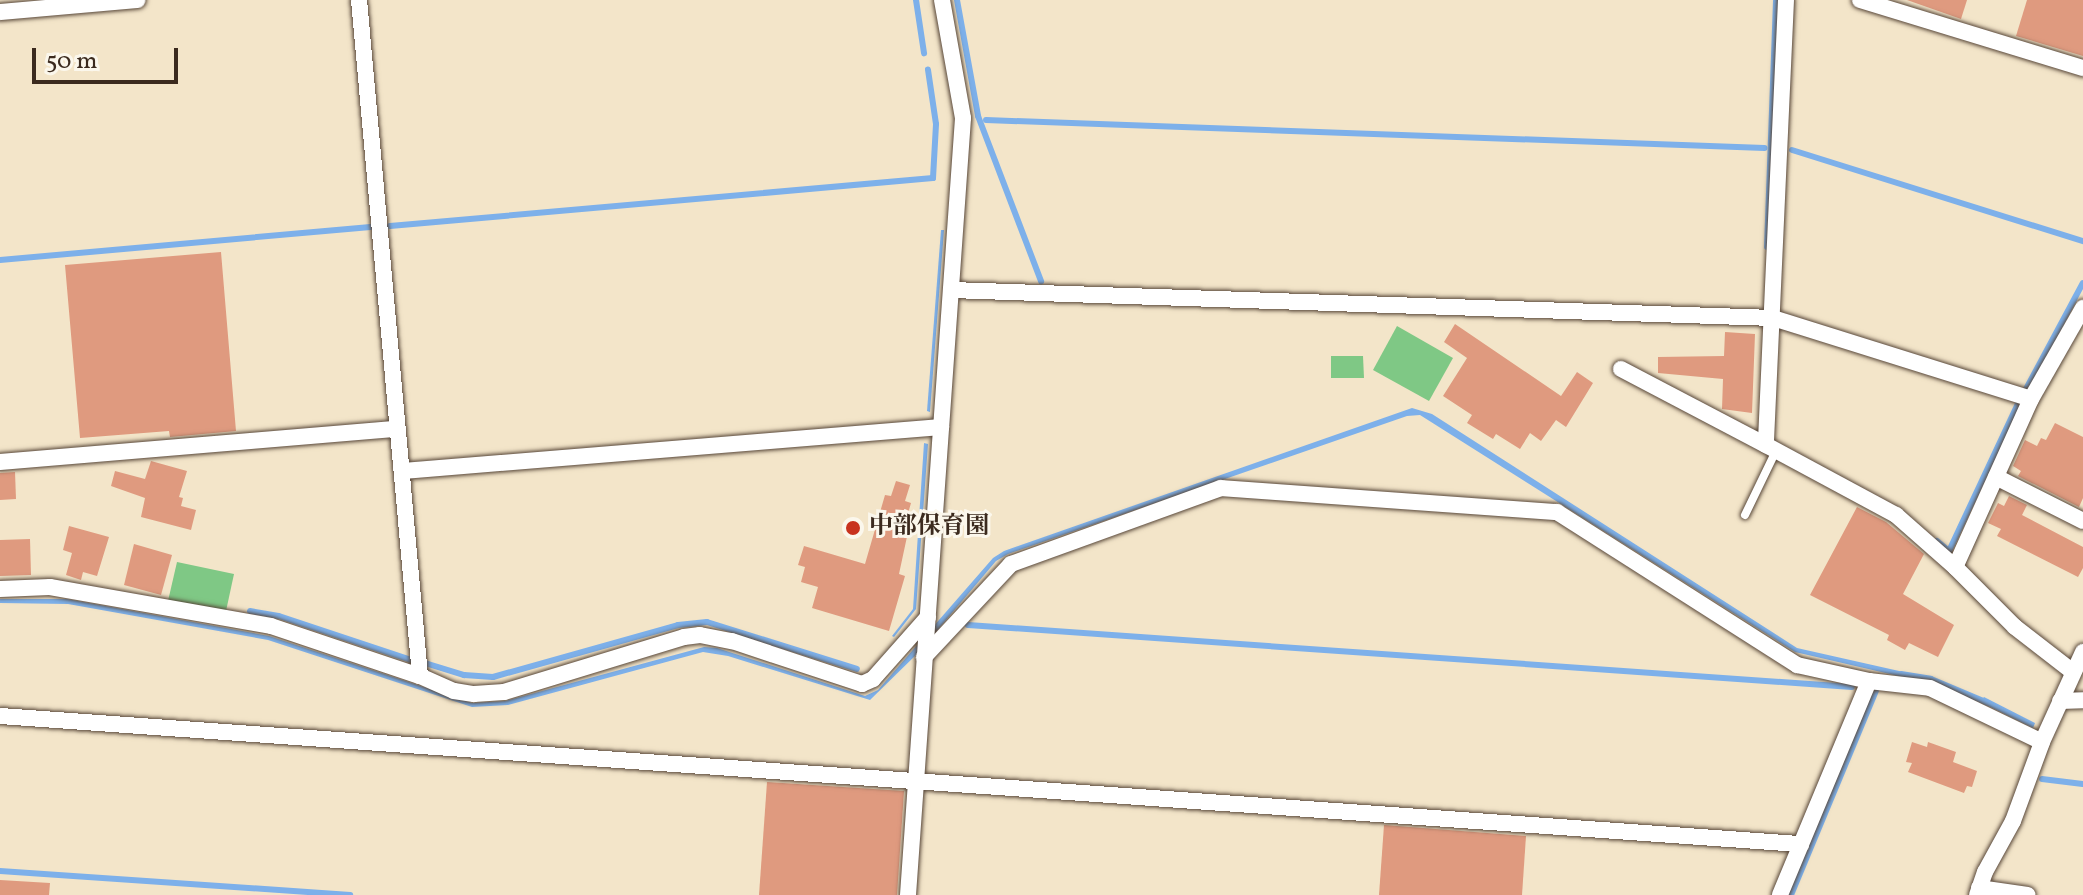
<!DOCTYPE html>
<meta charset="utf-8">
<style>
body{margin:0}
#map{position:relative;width:2083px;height:895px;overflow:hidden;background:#f3e5c9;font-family:Vollkorn,"Noto Serif JP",serif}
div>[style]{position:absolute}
.green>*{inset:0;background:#7fc885}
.water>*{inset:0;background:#7db0ea}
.stream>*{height:6px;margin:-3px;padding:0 3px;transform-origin:3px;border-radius:3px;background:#7db0ea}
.building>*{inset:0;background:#df9a7f}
.roads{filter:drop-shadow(0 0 2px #574638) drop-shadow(0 0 2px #574638)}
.lane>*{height:8px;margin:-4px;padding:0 4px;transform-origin:4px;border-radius:4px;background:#fff}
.street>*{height:16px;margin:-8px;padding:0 8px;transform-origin:8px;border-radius:8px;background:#fff}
.dots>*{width:22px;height:22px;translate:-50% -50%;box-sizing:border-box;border:4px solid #fbf7ec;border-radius:50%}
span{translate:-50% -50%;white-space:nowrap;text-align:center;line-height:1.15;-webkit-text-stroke:6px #fbf7ec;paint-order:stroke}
.poi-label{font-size:24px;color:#3b2a1e;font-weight:700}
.left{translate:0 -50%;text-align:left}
.scale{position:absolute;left:32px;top:48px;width:146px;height:36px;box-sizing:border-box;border:4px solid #3b2a1e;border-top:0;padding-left:10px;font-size:24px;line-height:28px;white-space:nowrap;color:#3b2a1e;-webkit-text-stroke:6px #fbf7ec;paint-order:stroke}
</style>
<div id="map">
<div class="green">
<div style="clip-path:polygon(1397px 326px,1453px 358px,1429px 401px,1373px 370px)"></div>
<div style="clip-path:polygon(1331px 356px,1363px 356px,1364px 378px,1331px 378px)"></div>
<div style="clip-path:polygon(177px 562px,234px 574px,226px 611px,168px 601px)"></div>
</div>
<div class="water">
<div style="clip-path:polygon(941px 230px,944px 230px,930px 412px,927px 411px)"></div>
<div style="clip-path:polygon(1412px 408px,1432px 414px,1797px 648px,1908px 673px,1907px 678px,1795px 652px,1420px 415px,1407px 416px,1008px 554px,996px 561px,918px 653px,870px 700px,728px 656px,703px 652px,508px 705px,472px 707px,268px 640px,68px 604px,0 603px,0 599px,67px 599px,269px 636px,472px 703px,505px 701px,704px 647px,717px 648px,865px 696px,878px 690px,993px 558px,1004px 551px)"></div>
<div style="clip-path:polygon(924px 443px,928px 444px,916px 609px,894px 637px,892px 636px,913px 609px)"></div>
<div style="clip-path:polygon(1984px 697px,2035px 723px,2033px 728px,1980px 702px)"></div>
</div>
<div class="stream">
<div style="left:916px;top:0;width:54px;rotate:81.4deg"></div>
<div style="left:957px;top:0;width:118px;rotate:79.7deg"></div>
<div style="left:978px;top:116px;width:177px;rotate:69.1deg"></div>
<div style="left:986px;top:120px;width:779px;rotate:2.06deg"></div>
<div style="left:1792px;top:150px;width:305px;rotate:17.4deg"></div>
<div style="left:390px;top:226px;width:545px;rotate:-5.05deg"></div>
<div style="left:933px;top:178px;width:54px;rotate:-86.8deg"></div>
<div style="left:936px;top:124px;width:55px;rotate:-98.4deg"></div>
<div style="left:1767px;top:247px;width:247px;rotate:-87.9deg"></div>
<div style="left:0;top:260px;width:372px;rotate:-5.1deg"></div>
<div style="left:1937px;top:541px;width:16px;rotate:40deg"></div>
<div style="left:1949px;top:551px;width:162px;rotate:-64.9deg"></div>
<div style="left:2018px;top:404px;width:137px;rotate:-61.8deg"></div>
<div style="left:250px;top:611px;width:29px;rotate:10deg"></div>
<div style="left:279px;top:616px;width:142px;rotate:18.4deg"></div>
<div style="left:968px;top:625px;width:886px;rotate:4.01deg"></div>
<div style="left:425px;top:663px;width:41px;rotate:17.1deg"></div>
<div style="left:464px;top:675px;width:29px;rotate:4deg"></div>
<div style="left:493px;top:677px;width:192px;rotate:-15.7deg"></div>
<div style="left:678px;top:625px;width:29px;rotate:-6deg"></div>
<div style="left:707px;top:622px;width:157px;rotate:17.4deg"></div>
<div style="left:1901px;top:674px;width:30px;rotate:9deg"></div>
<div style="left:1931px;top:679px;width:62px;rotate:22.8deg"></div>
<div style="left:2042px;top:779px;width:41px;rotate:7deg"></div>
<div style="left:0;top:871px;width:351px;rotate:3.9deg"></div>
<div style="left:1791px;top:895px;width:221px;rotate:-67.4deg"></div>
</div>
<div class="building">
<div style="clip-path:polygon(1907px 0,1967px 0,1961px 19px)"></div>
<div style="clip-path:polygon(2027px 0,2083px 0,2083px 56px,2016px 36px)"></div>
<div style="clip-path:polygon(221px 252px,236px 431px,170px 437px,169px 431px,80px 438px,65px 265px)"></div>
<div style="clip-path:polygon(1455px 324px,1561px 396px,1577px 372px,1593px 383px,1566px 427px,1556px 420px,1541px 441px,1530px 433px,1520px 449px,1496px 434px,1493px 439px,1467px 423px,1472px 415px,1443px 396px,1467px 358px,1444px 342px)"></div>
<div style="clip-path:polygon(1725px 332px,1755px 334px,1752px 413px,1722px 409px,1723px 379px,1658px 373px,1658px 357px,1724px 356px)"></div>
<div style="clip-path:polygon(2055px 423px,2083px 437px,2083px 498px,2079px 507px,2018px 476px,2021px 471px,2013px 466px,2025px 440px,2037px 446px,2041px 438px,2046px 440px)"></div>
<div style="clip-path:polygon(151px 461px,187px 471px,179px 497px,183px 498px,181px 506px,196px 510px,191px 530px,141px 517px,145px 498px,111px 486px,115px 471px,145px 479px)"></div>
<div style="clip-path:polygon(15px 472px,16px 499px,0 500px,0 473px)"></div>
<div style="clip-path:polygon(896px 481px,910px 485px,905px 501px,911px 503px,907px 517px,911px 518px,899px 574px,905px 576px,889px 631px,812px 608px,818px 587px,801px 582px,805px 567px,798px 565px,804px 546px,865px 564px,885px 495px,891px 496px)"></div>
<div style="clip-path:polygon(2009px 496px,2027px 505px,2022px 515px,2083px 547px,2083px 568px,2078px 577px,1997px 536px,2001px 529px,1988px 523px,1998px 503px,2004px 506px)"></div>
<div style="clip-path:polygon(1857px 507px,1886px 522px,1924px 554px,1903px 594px,1954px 625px,1938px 657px,1909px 643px,1905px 650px,1887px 640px,1889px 635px,1810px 595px)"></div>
<div style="clip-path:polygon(69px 526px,109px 537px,97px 576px,83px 572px,81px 580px,66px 575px,72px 553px,63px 550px)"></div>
<div style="clip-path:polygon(30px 539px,31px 575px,0 576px,0 540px)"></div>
<div style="clip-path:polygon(134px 544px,172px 555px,161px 595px,124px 585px)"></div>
<div style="clip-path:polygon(1912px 742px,1927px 747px,1928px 742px,1956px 752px,1953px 762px,1977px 771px,1972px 787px,1967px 786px,1964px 793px,1908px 772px,1912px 763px,1906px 762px)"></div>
<div style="clip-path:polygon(767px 782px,904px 791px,897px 895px,759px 895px)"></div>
<div style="clip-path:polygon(1384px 825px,1526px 836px,1522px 895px,1379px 895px)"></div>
<div style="clip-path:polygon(0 880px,50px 883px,49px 895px,0 895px)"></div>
</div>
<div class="roads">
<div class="lane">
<div style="left:1745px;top:515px;width:71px;rotate:-64.2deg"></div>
</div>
<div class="street">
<div style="left:359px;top:0;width:679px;rotate:84.84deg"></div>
<div style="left:1786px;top:0;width:445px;rotate:92.6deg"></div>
<div style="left:1766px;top:445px;width:148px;rotate:28.3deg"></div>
<div style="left:1896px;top:515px;width:79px;rotate:41.4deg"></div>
<div style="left:1860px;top:0;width:233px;rotate:17deg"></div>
<div style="left:0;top:12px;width:138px;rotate:-5deg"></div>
<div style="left:951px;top:290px;width:822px;rotate:1.95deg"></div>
<div style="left:1773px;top:318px;width:270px;rotate:17.4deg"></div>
<div style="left:2031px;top:399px;width:184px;rotate:114.3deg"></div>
<div style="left:1955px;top:567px;width:85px;rotate:45deg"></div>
<div style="left:2015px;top:627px;width:73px;rotate:37.8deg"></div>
<div style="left:1621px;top:369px;width:164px;rotate:27.7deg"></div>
<div style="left:2031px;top:399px;width:105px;rotate:-60.3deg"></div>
<div style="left:0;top:462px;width:398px;rotate:-4.8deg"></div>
<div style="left:403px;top:471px;width:540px;rotate:-4.68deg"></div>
<div style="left:1996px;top:477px;width:97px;rotate:26.8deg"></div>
<div style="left:0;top:589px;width:50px;rotate:-2.3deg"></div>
<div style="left:50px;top:587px;width:224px;rotate:10deg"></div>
<div style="left:271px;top:626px;width:157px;rotate:18.6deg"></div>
<div style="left:420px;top:676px;width:37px;rotate:24deg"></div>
<div style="left:454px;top:691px;width:20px;rotate:9deg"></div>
<div style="left:474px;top:694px;width:30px;rotate:-4deg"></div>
<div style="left:504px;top:692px;width:188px;rotate:-17deg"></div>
<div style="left:684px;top:637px;width:16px;rotate:-7deg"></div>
<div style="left:700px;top:635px;width:33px;rotate:11deg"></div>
<div style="left:732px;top:641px;width:137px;rotate:18.3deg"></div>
<div style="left:862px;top:684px;width:12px;rotate:-24deg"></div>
<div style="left:873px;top:679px;width:83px;rotate:-48.4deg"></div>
<div style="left:924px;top:657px;width:127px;rotate:-46.9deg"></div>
<div style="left:1011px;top:564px;width:223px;rotate:-19.9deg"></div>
<div style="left:1221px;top:488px;width:337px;rotate:4.1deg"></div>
<div style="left:1557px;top:512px;width:285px;rotate:32.5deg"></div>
<div style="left:1797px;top:665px;width:74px;rotate:12.5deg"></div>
<div style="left:1869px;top:681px;width:232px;rotate:112.6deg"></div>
<div style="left:1869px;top:681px;width:61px;rotate:6.5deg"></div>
<div style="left:1930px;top:688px;width:124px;rotate:25.7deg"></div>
<div style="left:2060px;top:701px;width:23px;rotate:-2deg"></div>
<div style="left:0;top:716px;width:1806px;rotate:4.07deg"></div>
<div style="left:1979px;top:888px;width:49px;rotate:8.1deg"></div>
<div style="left:908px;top:895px;width:779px;rotate:-85.95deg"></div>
<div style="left:963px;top:118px;width:120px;rotate:-100.1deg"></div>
<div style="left:1977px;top:895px;width:24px;rotate:-71deg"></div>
<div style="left:1985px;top:872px;width:58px;rotate:-61.2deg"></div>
<div style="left:2013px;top:821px;width:84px;rotate:-69.8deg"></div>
<div style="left:2042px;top:742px;width:99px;rotate:-65.5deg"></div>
</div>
</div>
<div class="dots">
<div style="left:853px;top:528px;background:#c8321e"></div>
</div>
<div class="poi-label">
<span class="left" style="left:869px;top:528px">中部保育園</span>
</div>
<div class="scale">50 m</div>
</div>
